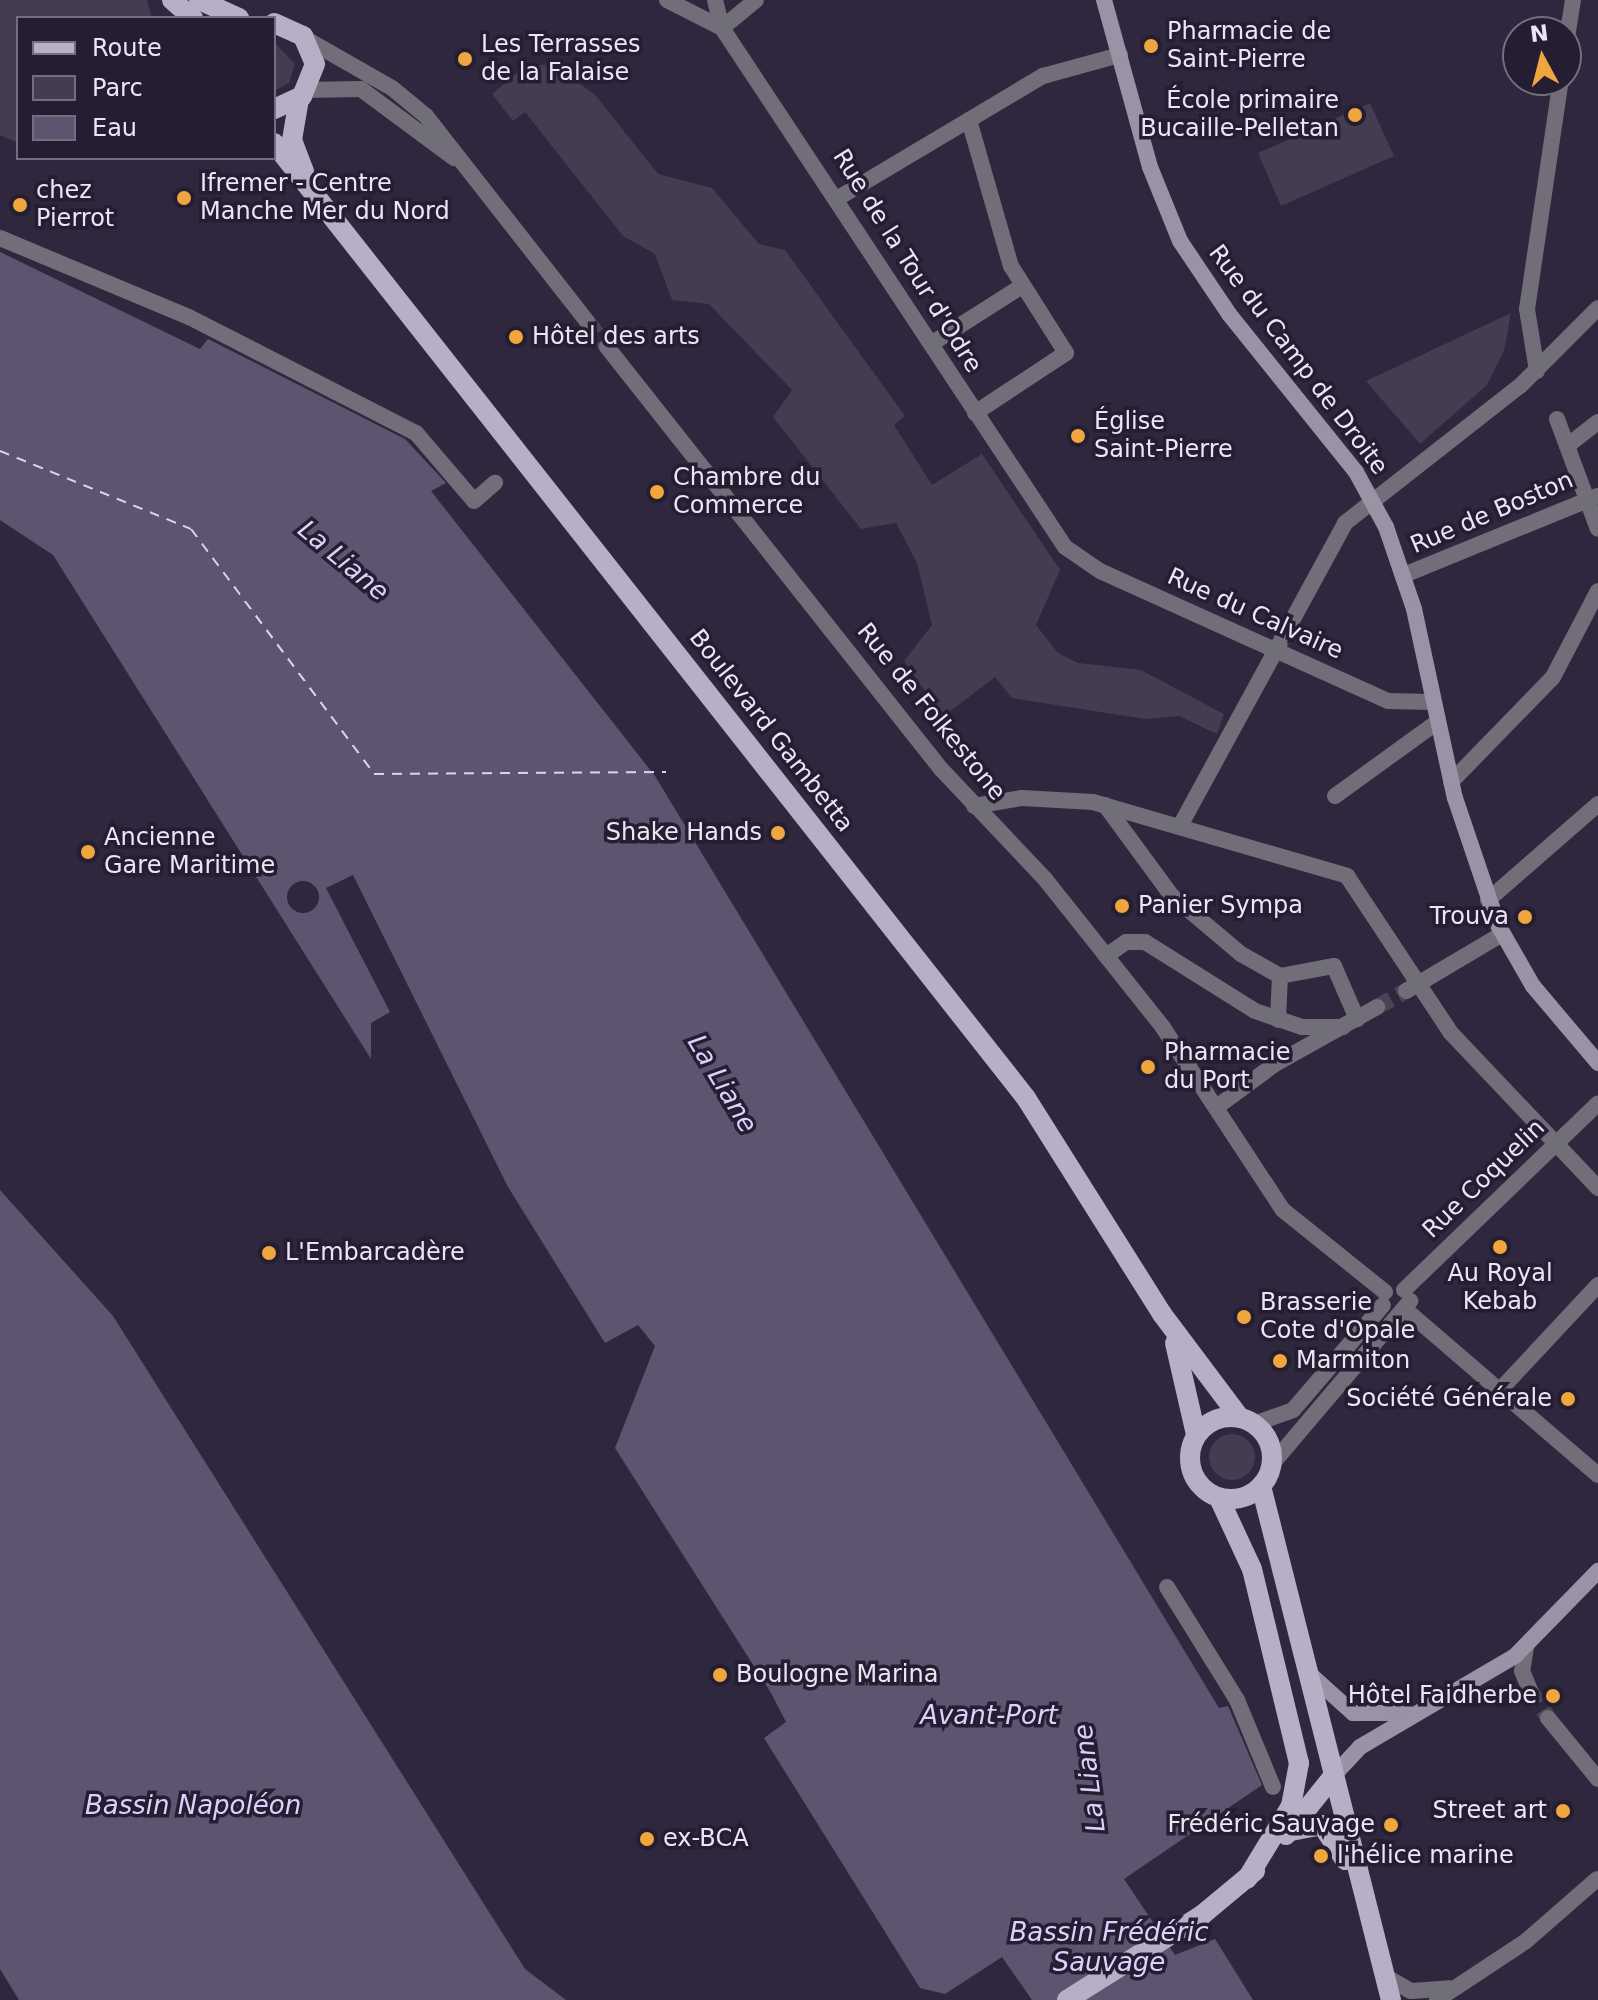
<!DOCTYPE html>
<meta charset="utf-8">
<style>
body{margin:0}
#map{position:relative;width:1598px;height:2000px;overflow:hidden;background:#2f273d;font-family:"DejaVu Sans",sans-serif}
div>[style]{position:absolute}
.green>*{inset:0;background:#443d51}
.round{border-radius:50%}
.water>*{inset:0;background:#5e5470}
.pier>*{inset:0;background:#2f273d}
.ferry>*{height:2px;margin-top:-1px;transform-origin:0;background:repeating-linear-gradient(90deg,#dfd0fb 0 10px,transparent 0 18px)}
.street-tunnel>*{height:16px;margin-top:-8px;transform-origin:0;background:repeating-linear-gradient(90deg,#4b4458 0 16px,transparent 0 24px)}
.street>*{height:16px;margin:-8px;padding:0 8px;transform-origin:8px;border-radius:8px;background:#726e79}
.secondary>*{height:16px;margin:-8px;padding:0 8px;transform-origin:8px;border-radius:8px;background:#9993a5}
.primary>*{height:20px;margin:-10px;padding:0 10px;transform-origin:10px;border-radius:10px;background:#b7afc6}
.primary>.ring{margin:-10px;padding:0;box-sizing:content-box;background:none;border:20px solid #b7afc6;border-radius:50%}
.dots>*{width:22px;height:22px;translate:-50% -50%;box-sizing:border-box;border:4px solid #251e32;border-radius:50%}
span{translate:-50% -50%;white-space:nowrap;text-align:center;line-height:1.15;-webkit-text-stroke:7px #251e32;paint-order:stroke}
.poi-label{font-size:24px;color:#ebe6f4}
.left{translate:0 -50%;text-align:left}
.right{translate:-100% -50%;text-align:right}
.street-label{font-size:24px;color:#ebe6f4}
.water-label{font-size:26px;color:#dfd0fb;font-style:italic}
.legend{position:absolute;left:16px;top:16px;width:260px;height:144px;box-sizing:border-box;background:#251e32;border:2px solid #746e80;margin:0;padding:10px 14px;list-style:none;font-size:24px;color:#ebe6f4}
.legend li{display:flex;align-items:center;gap:16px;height:40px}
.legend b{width:40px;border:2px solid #746e80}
.north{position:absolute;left:1502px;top:16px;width:80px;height:80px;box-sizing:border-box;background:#251e32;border:2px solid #746e80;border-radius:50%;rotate:353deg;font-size:22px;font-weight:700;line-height:32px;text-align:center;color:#ebe6f4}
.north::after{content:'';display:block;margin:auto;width:28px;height:36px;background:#f0a63f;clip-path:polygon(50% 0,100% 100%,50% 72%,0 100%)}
</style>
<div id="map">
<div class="green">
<div style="clip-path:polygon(0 0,147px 0,152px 18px,18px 18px,18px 143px,0 135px)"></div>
<div style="clip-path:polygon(274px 42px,295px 64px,289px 83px,274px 91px)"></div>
<div style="clip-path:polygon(555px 64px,596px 96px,658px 174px,712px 188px,759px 244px,785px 250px,905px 416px,894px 425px,932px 485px,982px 454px,1060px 570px,1036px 625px,1058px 653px,1078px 663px,1141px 670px,1224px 714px,1217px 734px,1179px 716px,1145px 719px,1012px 698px,995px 677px,943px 717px,904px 661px,932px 625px,917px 563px,896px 523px,861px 529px,773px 417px,792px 390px,709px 304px,672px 300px,655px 254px,623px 236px,525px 112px,513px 121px,492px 94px,525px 66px)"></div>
<div style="clip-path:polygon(1370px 103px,1394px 156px,1281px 206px,1258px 153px)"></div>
<div style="clip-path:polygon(1511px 313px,1504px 351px,1487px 385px,1420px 444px,1366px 381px)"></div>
<div class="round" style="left:1209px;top:1434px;width:46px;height:46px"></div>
</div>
<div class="water">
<div style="clip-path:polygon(0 252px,200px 349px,208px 339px,405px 439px,446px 483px,431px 491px,655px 776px,1219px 1708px,1228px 1706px,1262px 1785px,1124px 1879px,1175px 1955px,1215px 1939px,1253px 2000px,1032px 2000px,1002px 1957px,945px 1994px,920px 1988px,764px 1738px,786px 1722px,771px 1693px,615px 1448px,655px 1346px,638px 1325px,605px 1343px,508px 1187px,353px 875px,326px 888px,390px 1012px,371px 1023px,371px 1059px,53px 555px,0 520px)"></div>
<div style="clip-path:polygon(0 1190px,113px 1316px,525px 1969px,566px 2000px,19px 2000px,0 1969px)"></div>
</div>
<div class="pier">
<div class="round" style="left:287px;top:881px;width:32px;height:32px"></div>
</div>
<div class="ferry">
<div style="left:0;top:451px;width:206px;rotate:22.2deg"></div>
<div style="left:191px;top:529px;width:306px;rotate:53.2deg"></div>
<div style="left:374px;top:774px;width:292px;rotate:-0.4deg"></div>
</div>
<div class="street-tunnel">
<div style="left:587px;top:321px;width:33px;rotate:52deg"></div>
<div style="left:1377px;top:1007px;width:33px;rotate:-29deg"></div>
<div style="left:1530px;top:1690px;width:33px;rotate:57deg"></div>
</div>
<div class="street">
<div style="left:667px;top:0;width:62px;rotate:27deg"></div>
<div style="left:715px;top:0;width:29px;rotate:76deg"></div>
<div style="left:722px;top:28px;width:622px;rotate:56.54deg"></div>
<div style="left:1065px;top:547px;width:42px;rotate:34.4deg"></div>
<div style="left:1100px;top:571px;width:316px;rotate:24.3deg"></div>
<div style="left:1388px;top:701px;width:44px;rotate:1.3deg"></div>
<div style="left:722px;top:28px;width:44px;rotate:-39.5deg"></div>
<div style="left:306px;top:39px;width:99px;rotate:29.7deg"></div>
<div style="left:392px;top:88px;width:44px;rotate:39.5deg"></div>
<div style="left:426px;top:116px;width:261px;rotate:51.9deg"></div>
<div style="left:1566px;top:44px;width:45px;rotate:-81deg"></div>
<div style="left:307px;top:90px;width:54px;rotate:-1.1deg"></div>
<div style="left:361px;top:89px;width:116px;rotate:36.6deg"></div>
<div style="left:969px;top:120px;width:152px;rotate:74deg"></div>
<div style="left:1011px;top:266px;width:103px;rotate:57.7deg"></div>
<div style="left:1066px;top:353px;width:109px;rotate:146.6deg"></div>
<div style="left:838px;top:198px;width:239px;rotate:-30.8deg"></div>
<div style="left:1043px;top:76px;width:80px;rotate:-15.3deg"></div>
<div style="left:0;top:238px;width:205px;rotate:22.7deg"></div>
<div style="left:189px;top:317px;width:255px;rotate:27.1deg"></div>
<div style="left:416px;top:433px;width:89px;rotate:49.5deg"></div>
<div style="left:474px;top:501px;width:28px;rotate:-41deg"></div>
<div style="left:931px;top:344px;width:108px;rotate:-32.5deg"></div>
<div style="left:607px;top:347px;width:538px;rotate:51.64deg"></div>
<div style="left:941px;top:769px;width:151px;rotate:46.6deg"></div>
<div style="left:1045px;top:879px;width:188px;rotate:51.5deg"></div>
<div style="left:1162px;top:1026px;width:220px;rotate:56.7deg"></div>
<div style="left:1283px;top:1210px;width:131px;rotate:38.8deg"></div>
<div style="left:1537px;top:371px;width:63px;rotate:-99.2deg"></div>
<div style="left:1527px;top:309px;width:232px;rotate:-81.6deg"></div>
<div style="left:1557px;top:419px;width:117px;rotate:69.6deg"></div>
<div style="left:1567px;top:446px;width:39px;rotate:-38deg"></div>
<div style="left:1404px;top:575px;width:209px;rotate:-22.2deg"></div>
<div style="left:1451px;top:782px;width:146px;rotate:-45.8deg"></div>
<div style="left:1553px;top:677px;width:97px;rotate:-62.4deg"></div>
<div style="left:1335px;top:796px;width:125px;rotate:-35.9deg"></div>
<div style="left:1105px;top:805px;width:112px;rotate:53.7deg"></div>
<div style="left:1171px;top:895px;width:92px;rotate:40.1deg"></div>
<div style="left:1241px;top:954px;width:45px;rotate:29.4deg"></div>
<div style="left:1280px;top:976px;width:44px;rotate:92.6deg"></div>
<div style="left:974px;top:806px;width:49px;rotate:-9.5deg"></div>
<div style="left:1022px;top:798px;width:71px;rotate:3.2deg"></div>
<div style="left:1093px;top:802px;width:265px;rotate:16.2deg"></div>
<div style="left:1347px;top:876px;width:188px;rotate:56.5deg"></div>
<div style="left:1451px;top:1033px;width:214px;rotate:46.5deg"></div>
<div style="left:1180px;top:826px;width:345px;rotate:-61.4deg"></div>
<div style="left:1345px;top:523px;width:222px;rotate:-38.1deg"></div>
<div style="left:1520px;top:386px;width:110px;rotate:-45deg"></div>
<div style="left:1488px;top:900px;width:146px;rotate:-41.1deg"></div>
<div style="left:1106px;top:956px;width:24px;rotate:-35deg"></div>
<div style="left:1126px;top:942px;width:19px"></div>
<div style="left:1145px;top:942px;width:130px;rotate:32.1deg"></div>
<div style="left:1255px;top:1011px;width:50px;rotate:18.8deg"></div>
<div style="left:1302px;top:1027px;width:41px"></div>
<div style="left:1280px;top:976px;width:55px;rotate:-10.5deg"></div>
<div style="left:1334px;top:966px;width:58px;rotate:66.5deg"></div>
<div style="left:1406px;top:991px;width:112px;rotate:-30.7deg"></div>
<div style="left:1218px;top:1106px;width:71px;rotate:-36.4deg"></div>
<div style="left:1275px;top:1064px;width:117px;rotate:-29.2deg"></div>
<div style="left:1404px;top:1290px;width:269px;rotate:-43.9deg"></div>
<div style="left:1406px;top:1310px;width:253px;rotate:40.7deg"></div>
<div style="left:1500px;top:1390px;width:144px;rotate:-47deg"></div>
<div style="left:1254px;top:1424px;width:41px;rotate:-19.7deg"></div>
<div style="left:1293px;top:1410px;width:138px;rotate:-49.4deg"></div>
<div style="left:1272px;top:1464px;width:214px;rotate:-49.7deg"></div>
<div style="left:1167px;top:1587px;width:133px;rotate:58.2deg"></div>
<div style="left:1237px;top:1700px;width:94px;rotate:67.5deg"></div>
<div style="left:1526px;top:1647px;width:24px;rotate:99deg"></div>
<div style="left:1522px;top:1671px;width:21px;rotate:67deg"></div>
<div style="left:1548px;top:1718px;width:79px;rotate:50.7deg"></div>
<div style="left:1383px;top:1975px;width:32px;rotate:30deg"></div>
<div style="left:1411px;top:1991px;width:39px;rotate:-4deg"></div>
<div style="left:1437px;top:2000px;width:107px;rotate:-33.5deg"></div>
<div style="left:1526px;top:1941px;width:94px;rotate:-41.1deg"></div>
</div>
<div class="secondary">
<div style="left:1104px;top:0;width:173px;rotate:74.6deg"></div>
<div style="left:1150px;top:167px;width:80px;rotate:67.9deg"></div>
<div style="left:1180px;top:241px;width:88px;rotate:56.1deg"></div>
<div style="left:1229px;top:314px;width:203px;rotate:51.2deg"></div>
<div style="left:1356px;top:472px;width:63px;rotate:61.4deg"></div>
<div style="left:1386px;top:527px;width:87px;rotate:71.1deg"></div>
<div style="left:1414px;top:609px;width:193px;rotate:77.8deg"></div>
<div style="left:1455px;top:798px;width:134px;rotate:71.3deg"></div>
<div style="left:1498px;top:925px;width:70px;rotate:60.2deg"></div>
<div style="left:1533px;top:986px;width:101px;rotate:49.8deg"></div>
<div style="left:1313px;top:1677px;width:54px;rotate:42deg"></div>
<div style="left:1353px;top:1713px;width:55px"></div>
<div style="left:1334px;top:1775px;width:38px;rotate:-47deg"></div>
<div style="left:1360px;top:1747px;width:180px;rotate:-30.4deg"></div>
<div style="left:1515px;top:1656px;width:119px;rotate:-45.7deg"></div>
</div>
<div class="primary">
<div style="left:172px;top:0;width:28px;rotate:41deg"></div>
<div style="left:199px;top:0;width:44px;rotate:24.2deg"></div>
<div style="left:274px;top:23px;width:32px;rotate:24deg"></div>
<div style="left:303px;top:36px;width:30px;rotate:67deg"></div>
<div style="left:315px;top:64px;width:35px;rotate:112deg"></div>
<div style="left:302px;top:96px;width:31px;rotate:155deg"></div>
<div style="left:299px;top:99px;width:42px;rotate:99.7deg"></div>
<div style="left:292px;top:140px;width:34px;rotate:69deg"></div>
<div style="left:274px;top:143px;width:1216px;rotate:51.78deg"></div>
<div style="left:1026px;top:1098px;width:255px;rotate:57.8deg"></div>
<div style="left:1162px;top:1314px;width:130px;rotate:53.1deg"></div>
<div style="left:1175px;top:1343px;width:94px;rotate:77.1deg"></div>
<div class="ring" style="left:1190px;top:1417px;width:62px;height:62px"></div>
<div style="left:1261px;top:1486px;width:530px;rotate:75.81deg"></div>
<div style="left:1219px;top:1498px;width:78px;rotate:65.1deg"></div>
<div style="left:1252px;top:1569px;width:200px;rotate:76.4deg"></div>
<div style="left:1299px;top:1763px;width:44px;rotate:100.5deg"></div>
<div style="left:1291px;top:1806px;width:85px;rotate:121.1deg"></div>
<div style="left:1291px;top:1831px;width:32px;rotate:-11deg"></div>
<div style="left:1322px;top:1825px;width:42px;rotate:56.7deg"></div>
<div style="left:1286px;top:1835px;width:77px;rotate:-51.3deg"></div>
<div style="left:1067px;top:2000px;width:160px;rotate:-32.2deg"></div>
<div style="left:1202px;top:1915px;width:69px;rotate:-39.7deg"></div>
</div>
<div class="dots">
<div style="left:1151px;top:46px;background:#f0a63f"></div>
<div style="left:465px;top:59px;background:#f0a63f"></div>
<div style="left:1355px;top:115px;background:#f0a63f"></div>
<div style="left:184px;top:198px;background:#f0a63f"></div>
<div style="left:20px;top:205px;background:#f0a63f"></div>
<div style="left:516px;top:337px;background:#f0a63f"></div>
<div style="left:1078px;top:436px;background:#f0a63f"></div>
<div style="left:657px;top:492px;background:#f0a63f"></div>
<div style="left:778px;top:833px;background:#f0a63f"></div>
<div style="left:88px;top:852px;background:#f0a63f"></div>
<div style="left:1122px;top:906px;background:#f0a63f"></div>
<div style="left:1525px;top:917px;background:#f0a63f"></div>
<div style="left:1148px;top:1067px;background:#f0a63f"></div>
<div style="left:1500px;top:1247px;background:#f0a63f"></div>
<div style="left:269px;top:1253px;background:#f0a63f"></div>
<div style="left:1244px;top:1317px;background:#f0a63f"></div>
<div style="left:1280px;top:1361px;background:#f0a63f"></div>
<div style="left:1568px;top:1399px;background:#f0a63f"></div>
<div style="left:720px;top:1675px;background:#f0a63f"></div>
<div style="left:1553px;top:1696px;background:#f0a63f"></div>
<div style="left:1563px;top:1811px;background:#f0a63f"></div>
<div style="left:1391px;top:1825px;background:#f0a63f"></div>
<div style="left:647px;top:1839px;background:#f0a63f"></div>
<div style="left:1321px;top:1856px;background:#f0a63f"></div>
</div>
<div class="poi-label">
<span class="left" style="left:1167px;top:46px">Pharmacie de<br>Saint-Pierre</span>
<span class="left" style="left:481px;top:59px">Les Terrasses<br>de la Falaise</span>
<span class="right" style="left:1339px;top:115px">École primaire<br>Bucaille-Pelletan</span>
<span class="left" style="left:200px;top:198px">Ifremer - Centre<br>Manche Mer du Nord</span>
<span class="left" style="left:36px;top:205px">chez<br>Pierrot</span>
<span class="left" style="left:532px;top:337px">Hôtel des arts</span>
<span class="left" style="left:1094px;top:436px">Église<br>Saint-Pierre</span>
<span class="left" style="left:673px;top:492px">Chambre du<br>Commerce</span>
<span class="right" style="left:762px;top:833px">Shake Hands</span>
<span class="left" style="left:104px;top:852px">Ancienne<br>Gare Maritime</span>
<span class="left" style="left:1138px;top:906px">Panier Sympa</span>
<span class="right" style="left:1509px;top:917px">Trouva</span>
<span class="left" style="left:1164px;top:1067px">Pharmacie<br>du Port</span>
<span class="left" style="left:285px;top:1253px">L'Embarcadère</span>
<span style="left:1500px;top:1288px">Au Royal<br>Kebab</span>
<span class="left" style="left:1260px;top:1317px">Brasserie<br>Cote d'Opale</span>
<span class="left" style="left:1296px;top:1361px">Marmiton</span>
<span class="right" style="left:1552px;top:1399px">Société Générale</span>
<span class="left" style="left:736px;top:1675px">Boulogne Marina</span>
<span class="right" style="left:1537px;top:1696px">Hôtel Faidherbe</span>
<span class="right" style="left:1547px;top:1811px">Street art</span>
<span class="right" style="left:1375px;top:1825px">Frédéric Sauvage</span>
<span class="left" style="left:663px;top:1839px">ex-BCA</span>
<span class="left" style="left:1337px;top:1856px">l'hélice marine</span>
</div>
<div class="street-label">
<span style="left:907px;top:261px;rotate:58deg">Rue de la Tour d'Odre</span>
<span style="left:1298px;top:360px;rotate:53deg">Rue du Camp de Droite</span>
<span style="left:1492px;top:513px;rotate:-23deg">Rue de Boston</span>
<span style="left:1255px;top:614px;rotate:24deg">Rue du Calvaire</span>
<span style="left:931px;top:712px;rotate:51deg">Rue de Folkestone</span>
<span style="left:771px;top:731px;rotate:52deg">Boulevard Gambetta</span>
<span style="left:1484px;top:1179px;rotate:-44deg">Rue Coquelin</span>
</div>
<div class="water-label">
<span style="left:343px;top:561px;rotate:40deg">La Liane</span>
<span style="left:722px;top:1084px;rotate:59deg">La Liane</span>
<span style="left:989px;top:1716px">Avant-Port</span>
<span style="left:1090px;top:1778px;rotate:-97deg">La Liane</span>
<span style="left:193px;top:1806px">Bassin Napoléon</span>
<span style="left:1109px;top:1948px">Bassin Frédéric<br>Sauvage</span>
</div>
<ul class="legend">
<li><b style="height:10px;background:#b7afc6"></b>Route</li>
<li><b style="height:22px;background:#443d51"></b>Parc</li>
<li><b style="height:22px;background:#5e5470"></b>Eau</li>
</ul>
<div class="north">N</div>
</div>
